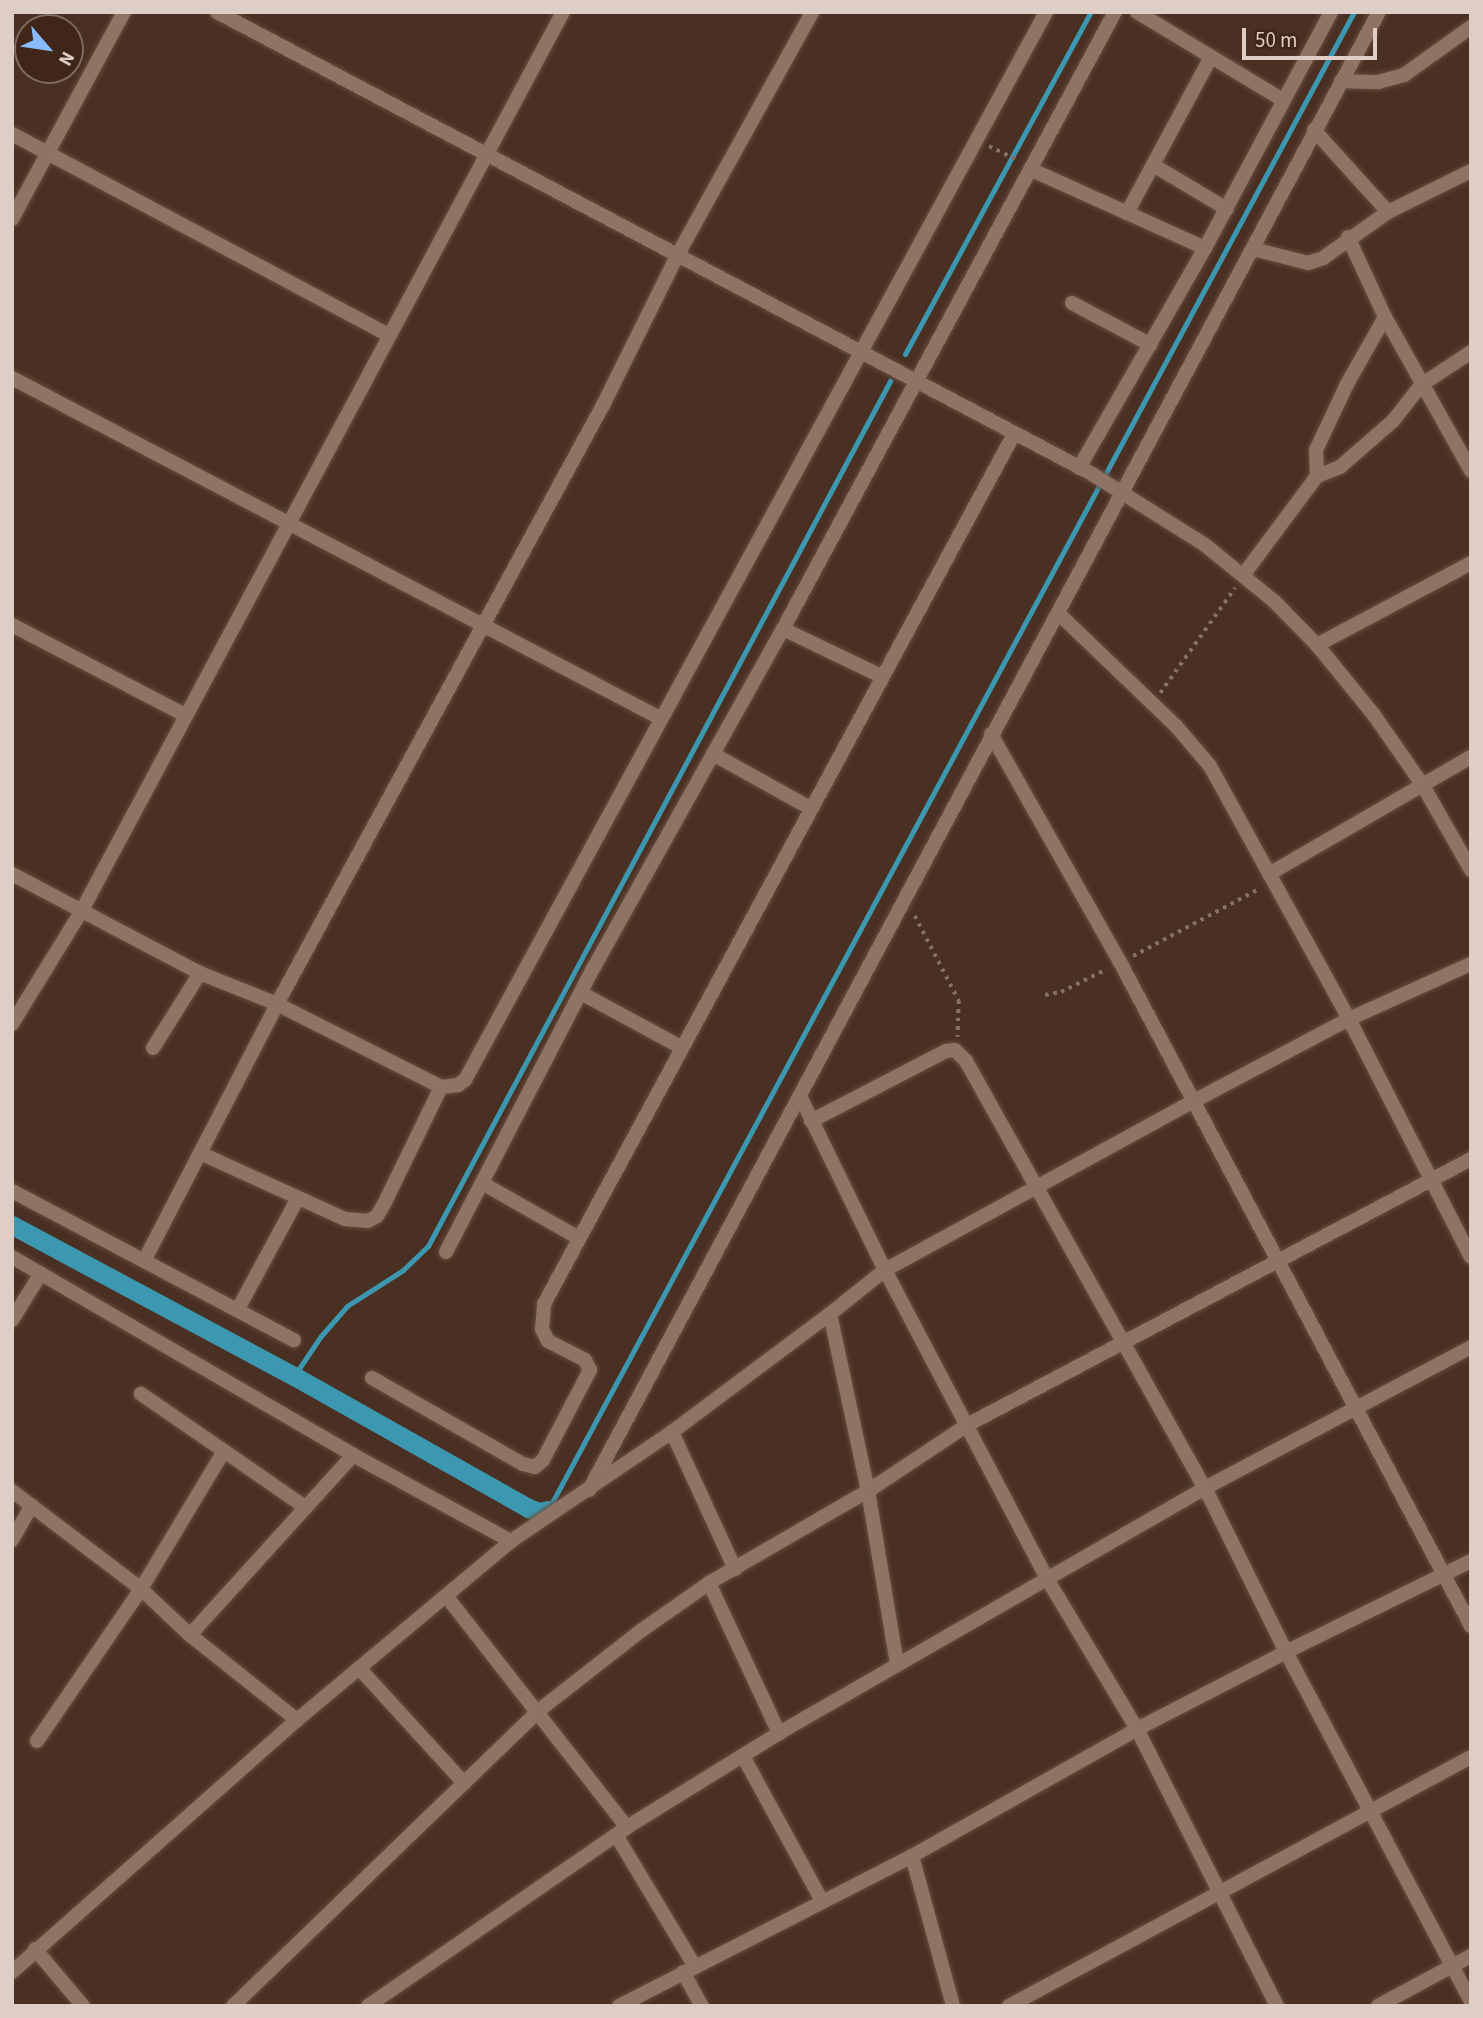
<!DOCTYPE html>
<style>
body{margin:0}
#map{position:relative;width:1483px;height:2018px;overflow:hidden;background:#4a3022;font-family:"Source Sans 3",sans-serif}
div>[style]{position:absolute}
.stream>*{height:5px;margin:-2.5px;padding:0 2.5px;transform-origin:2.5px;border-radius:2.5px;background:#3c98b0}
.canal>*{height:19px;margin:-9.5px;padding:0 9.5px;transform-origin:9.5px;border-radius:9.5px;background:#3c98b0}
.path>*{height:3.5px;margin-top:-1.75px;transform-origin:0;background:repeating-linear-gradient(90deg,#877166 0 3.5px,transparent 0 8.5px)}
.roads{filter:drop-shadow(0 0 2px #644e42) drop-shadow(0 0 2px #644e42)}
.minor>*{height:14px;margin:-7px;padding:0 7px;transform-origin:7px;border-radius:7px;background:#917364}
.tertiary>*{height:14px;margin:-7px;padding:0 7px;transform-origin:7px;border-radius:7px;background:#917364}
span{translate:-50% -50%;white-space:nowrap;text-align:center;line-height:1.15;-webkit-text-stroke:5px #3f2618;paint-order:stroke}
.frame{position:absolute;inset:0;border:14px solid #dfcec6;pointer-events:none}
.north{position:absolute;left:14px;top:14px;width:70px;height:70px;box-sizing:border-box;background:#3f2618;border:2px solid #7f695e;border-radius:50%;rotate:119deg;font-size:19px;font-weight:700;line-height:28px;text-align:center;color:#dfcec6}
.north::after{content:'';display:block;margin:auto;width:24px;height:32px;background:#88bbfc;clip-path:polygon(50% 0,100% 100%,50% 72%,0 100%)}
.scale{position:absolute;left:1242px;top:28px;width:135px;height:32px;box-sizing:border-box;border:4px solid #dfcec6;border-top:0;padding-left:9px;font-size:21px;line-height:24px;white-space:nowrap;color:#dfcec6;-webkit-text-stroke:5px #3f2618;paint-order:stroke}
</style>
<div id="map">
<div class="stream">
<div style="left:905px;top:354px;width:389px;rotate:-61.5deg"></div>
<div style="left:294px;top:1376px;width:48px;rotate:-56deg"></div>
<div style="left:321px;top:1336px;width:40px;rotate:-49deg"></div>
<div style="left:347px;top:1306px;width:67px;rotate:-32.7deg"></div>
<div style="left:403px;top:1270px;width:35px;rotate:-44deg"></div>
<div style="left:428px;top:1246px;width:981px;rotate:-61.89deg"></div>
<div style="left:548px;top:1510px;width:1701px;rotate:-61.72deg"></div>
</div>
<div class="canal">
<div style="left:12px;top:1225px;width:320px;rotate:28.2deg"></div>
<div style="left:294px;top:1376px;width:269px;rotate:29.4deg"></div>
<div style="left:528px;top:1508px;width:12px;rotate:20deg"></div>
<div style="left:539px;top:1512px;width:9px;rotate:-13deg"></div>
</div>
<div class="path">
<div style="left:989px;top:146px;width:34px;rotate:26deg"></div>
<div style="left:1160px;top:693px;width:129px;rotate:-54.5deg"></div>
<div style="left:915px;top:916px;width:96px;rotate:62.6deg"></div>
<div style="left:959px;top:1001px;width:36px;rotate:92deg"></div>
<div style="left:1133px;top:956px;width:143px;rotate:-28deg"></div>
<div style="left:1045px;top:995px;width:16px;rotate:-11deg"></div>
<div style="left:1061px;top:992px;width:51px;rotate:-26.6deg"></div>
</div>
<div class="roads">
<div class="minor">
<div style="left:1137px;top:12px;width:170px;rotate:31.1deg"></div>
<div style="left:1341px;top:81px;width:37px;rotate:2deg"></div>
<div style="left:1378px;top:82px;width:27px;rotate:-15deg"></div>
<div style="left:1404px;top:75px;width:82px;rotate:-35.6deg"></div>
<div style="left:1314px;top:130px;width:110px;rotate:47.9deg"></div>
<div style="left:12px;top:134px;width:427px;rotate:28.1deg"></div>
<div style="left:1153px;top:165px;width:86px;rotate:30.7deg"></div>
<div style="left:1032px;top:170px;width:190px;rotate:24.3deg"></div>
<div style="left:1127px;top:213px;width:177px;rotate:-61.7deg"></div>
<div style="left:12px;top:219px;width:235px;rotate:-61.6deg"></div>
<div style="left:1348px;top:237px;width:88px;rotate:65.2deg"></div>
<div style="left:1385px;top:317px;width:176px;rotate:60.8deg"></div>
<div style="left:1253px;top:249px;width:57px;rotate:14.3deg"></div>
<div style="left:1308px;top:263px;width:16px;rotate:-18deg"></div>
<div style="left:1323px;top:258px;width:80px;rotate:-35.3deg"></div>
<div style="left:1388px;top:212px;width:93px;rotate:-26.3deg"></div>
<div style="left:1072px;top:303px;width:89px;rotate:28deg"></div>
<div style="left:12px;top:378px;width:732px;rotate:27.69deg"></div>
<div style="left:1079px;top:468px;width:254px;rotate:-60.2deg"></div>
<div style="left:1205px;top:248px;width:268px;rotate:-61.9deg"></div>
<div style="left:1317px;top:476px;width:26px;rotate:-92deg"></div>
<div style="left:1316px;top:450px;width:73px;rotate:-64.8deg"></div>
<div style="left:1347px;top:384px;width:77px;rotate:-60.4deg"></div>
<div style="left:1244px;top:574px;width:122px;rotate:-53.3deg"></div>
<div style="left:1317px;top:476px;width:25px;rotate:-21deg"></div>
<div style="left:1340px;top:467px;width:70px;rotate:-41deg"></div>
<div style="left:1393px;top:421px;width:46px;rotate:-52.1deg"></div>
<div style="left:1421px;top:385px;width:60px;rotate:-33.4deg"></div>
<div style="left:1058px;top:613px;width:163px;rotate:43.8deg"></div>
<div style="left:1176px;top:726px;width:52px;rotate:49.6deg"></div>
<div style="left:1210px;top:766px;width:289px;rotate:61.2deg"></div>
<div style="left:1349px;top:1019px;width:267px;rotate:62.9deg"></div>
<div style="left:12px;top:625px;width:195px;rotate:27.5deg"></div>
<div style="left:783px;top:629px;width:109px;rotate:25.6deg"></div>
<div style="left:1317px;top:645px;width:174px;rotate:-28deg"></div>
<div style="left:991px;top:734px;width:262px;rotate:60.5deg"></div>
<div style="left:1120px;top:962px;width:751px;rotate:62.14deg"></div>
<div style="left:713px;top:754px;width:111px;rotate:29.1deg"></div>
<div style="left:12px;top:874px;width:212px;rotate:27.8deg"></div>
<div style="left:200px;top:973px;width:83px;rotate:21.9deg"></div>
<div style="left:277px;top:1004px;width:184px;rotate:26.8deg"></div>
<div style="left:441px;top:1087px;width:17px;rotate:-7deg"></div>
<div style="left:458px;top:1085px;width:9px;rotate:-36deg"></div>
<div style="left:465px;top:1080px;width:1216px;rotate:-61.45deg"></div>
<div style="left:1269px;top:874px;width:233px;rotate:-30.1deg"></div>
<div style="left:581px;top:993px;width:114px;rotate:28.4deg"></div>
<div style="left:12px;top:1024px;width:132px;rotate:-58.4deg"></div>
<div style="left:81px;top:912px;width:1021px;rotate:-61.83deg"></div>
<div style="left:153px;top:1048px;width:89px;rotate:-57.9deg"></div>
<div style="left:800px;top:1096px;width:194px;rotate:64deg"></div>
<div style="left:885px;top:1270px;width:347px;rotate:62.3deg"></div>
<div style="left:1046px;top:1577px;width:177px;rotate:59.1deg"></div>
<div style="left:1137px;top:1729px;width:310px;rotate:63.2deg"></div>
<div style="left:811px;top:1121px;width:152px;rotate:-27.4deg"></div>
<div style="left:946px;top:1051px;width:9px;rotate:-6deg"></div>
<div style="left:955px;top:1050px;width:16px;rotate:45deg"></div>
<div style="left:966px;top:1061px;width:489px;rotate:60.8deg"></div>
<div style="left:1205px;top:1488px;width:183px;rotate:63.7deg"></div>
<div style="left:1286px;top:1652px;width:395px;rotate:62.1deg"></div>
<div style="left:200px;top:1153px;width:159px;rotate:24.5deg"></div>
<div style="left:345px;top:1219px;width:23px;rotate:5deg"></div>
<div style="left:368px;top:1221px;width:10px;rotate:-29deg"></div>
<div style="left:377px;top:1216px;width:16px;rotate:-60deg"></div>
<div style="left:385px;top:1202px;width:128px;rotate:-64deg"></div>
<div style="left:482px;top:1183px;width:112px;rotate:29.6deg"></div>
<div style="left:12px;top:1191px;width:319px;rotate:27.9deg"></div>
<div style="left:446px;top:1252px;width:321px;rotate:-62.6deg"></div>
<div style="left:594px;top:967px;width:387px;rotate:-60.8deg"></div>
<div style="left:783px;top:629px;width:701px;rotate:-61.72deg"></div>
<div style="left:12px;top:1257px;width:394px;rotate:30.1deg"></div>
<div style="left:353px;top:1455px;width:180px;rotate:28.6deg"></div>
<div style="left:144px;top:1261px;width:289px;rotate:-62.6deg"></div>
<div style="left:277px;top:1004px;width:682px;rotate:-61.44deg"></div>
<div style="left:603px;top:405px;width:166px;rotate:-63.6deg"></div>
<div style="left:677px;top:256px;width:279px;rotate:-61deg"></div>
<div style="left:238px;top:1309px;width:126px;rotate:-61.6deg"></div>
<div style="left:12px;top:1320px;width:55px;rotate:-58.3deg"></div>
<div style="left:372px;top:1378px;width:174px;rotate:29.7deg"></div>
<div style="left:523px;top:1464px;width:12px;rotate:14deg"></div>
<div style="left:535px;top:1467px;width:11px;rotate:-41deg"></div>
<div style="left:543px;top:1460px;width:102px;rotate:-62.4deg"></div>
<div style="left:590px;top:1370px;width:11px;rotate:-117deg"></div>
<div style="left:585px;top:1360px;width:42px;rotate:-152.8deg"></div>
<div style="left:548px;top:1341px;width:13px;rotate:-117deg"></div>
<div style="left:542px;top:1329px;width:25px;rotate:-85deg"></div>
<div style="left:544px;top:1304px;width:989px;rotate:-61.62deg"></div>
<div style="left:672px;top:1432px;width:151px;rotate:65.3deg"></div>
<div style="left:224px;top:1451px;width:98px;rotate:34.7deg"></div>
<div style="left:589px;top:1490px;width:1676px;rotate:-61.88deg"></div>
<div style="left:12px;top:1491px;width:162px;rotate:37.2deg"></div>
<div style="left:141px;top:1589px;width:67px;rotate:43.2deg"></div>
<div style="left:190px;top:1635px;width:137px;rotate:38.5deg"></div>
<div style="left:12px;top:1540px;width:40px;rotate:-60.3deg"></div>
<div style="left:709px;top:1583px;width:166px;rotate:65deg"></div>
<div style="left:447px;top:1597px;width:292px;rotate:52deg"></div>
<div style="left:190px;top:1635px;width:243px;rotate:-47.8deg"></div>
<div style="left:897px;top:1664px;width:175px;rotate:-99.5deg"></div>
<div style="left:868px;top:1491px;width:181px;rotate:-102.1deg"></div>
<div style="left:830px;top:1314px;width:70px;rotate:-38.7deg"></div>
<div style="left:885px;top:1270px;width:352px;rotate:-28.7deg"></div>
<div style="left:1194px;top:1101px;width:175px;rotate:-27.9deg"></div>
<div style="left:1349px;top:1019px;width:134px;rotate:-24.3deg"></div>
<div style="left:359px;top:1668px;width:156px;rotate:47.6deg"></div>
<div style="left:37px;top:1741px;width:184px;rotate:-55.6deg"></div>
<div style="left:141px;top:1589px;width:161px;rotate:-59deg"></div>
<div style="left:224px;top:1451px;width:101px;rotate:-145.5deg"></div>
<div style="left:743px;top:1756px;width:165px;rotate:61.4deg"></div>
<div style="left:616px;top:1835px;width:152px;rotate:59deg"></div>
<div style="left:912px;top:1856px;width:156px;rotate:74.7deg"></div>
<div style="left:35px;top:1949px;width:75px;rotate:49.9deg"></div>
<div style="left:12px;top:1972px;width:380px;rotate:-41.5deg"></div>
<div style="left:297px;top:1720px;width:279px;rotate:-39.9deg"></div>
<div style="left:511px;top:1541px;width:194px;rotate:-34.1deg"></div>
<div style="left:672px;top:1432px;width:197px;rotate:-36.8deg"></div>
<div style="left:683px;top:1972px;width:39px;rotate:61deg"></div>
<div style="left:233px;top:2006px;width:423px;rotate:-44deg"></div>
<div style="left:537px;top:1712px;width:133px;rotate:-38deg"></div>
<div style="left:642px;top:1630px;width:82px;rotate:-35deg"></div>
<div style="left:709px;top:1583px;width:184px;rotate:-30.1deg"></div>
<div style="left:868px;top:1491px;width:121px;rotate:-33.6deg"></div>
<div style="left:969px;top:1424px;width:568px;rotate:-27.83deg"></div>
<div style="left:368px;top:2006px;width:315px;rotate:-34.6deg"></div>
<div style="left:627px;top:1827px;width:179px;rotate:-31.7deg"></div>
<div style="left:779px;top:1733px;width:491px;rotate:-29.9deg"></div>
<div style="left:1205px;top:1488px;width:301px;rotate:-27.9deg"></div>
<div style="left:619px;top:2006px;width:329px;rotate:-27.1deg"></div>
<div style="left:912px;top:1856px;width:258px;rotate:-29.4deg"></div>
<div style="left:1137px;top:1729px;width:168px;rotate:-27.3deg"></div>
<div style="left:1286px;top:1652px;width:206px;rotate:-26.2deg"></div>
<div style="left:1009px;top:2006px;width:525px;rotate:-28.32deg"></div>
<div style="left:1378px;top:2006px;width:106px;rotate:-28.3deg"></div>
</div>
<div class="tertiary">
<div style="left:217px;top:12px;width:989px;rotate:27.83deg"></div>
<div style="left:1092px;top:474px;width:133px;rotate:32.1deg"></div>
<div style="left:1205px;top:545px;width:89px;rotate:39.1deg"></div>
<div style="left:1274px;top:601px;width:62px;rotate:45.7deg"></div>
<div style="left:1317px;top:645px;width:90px;rotate:50.8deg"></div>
<div style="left:1374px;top:715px;width:84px;rotate:55.2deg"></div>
<div style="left:1422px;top:784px;width:99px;rotate:60.3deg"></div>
</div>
</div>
<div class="frame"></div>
<div class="north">N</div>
<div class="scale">50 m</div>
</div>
